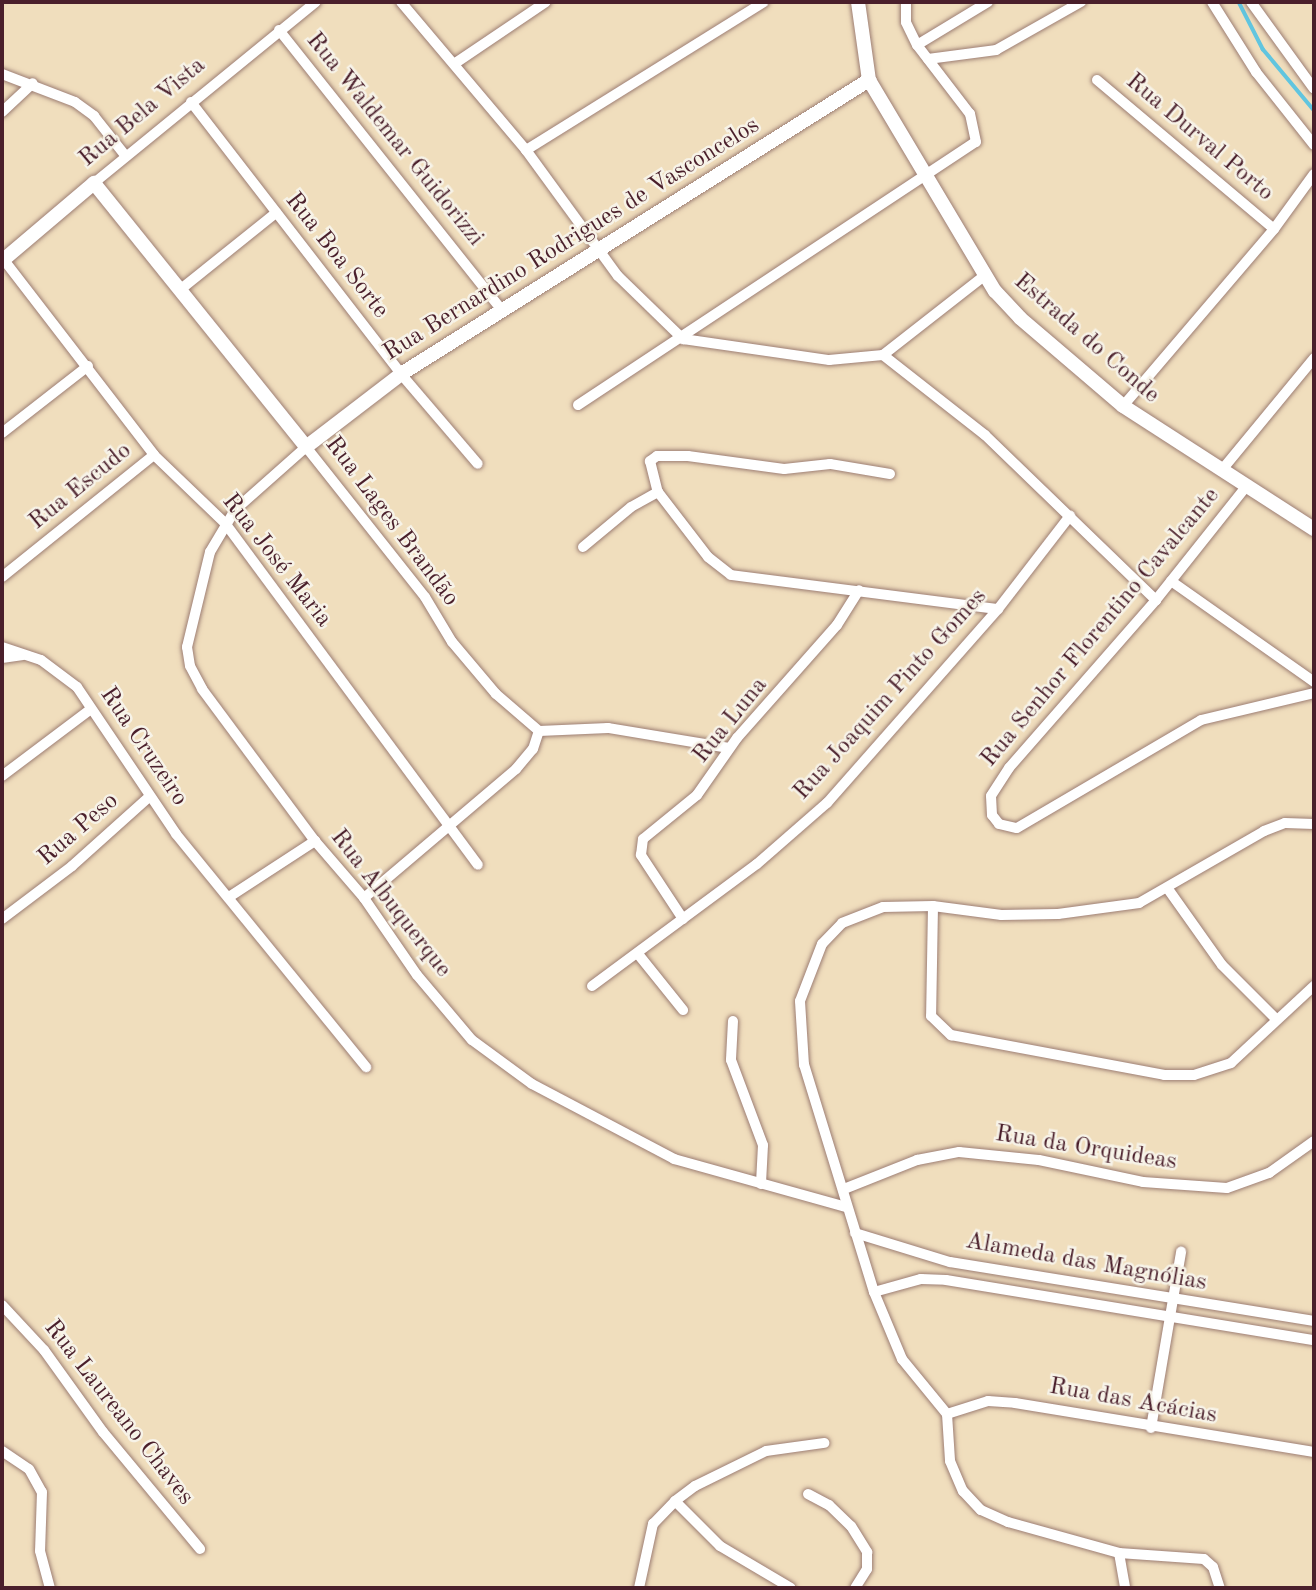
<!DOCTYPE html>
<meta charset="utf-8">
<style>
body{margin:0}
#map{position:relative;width:1316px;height:1590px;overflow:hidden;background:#f0debd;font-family:"Old Standard TT",serif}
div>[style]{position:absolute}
.stream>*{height:3.5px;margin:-1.75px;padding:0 1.75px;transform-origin:1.75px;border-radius:1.75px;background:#61c5df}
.roads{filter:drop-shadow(0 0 2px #9d7e74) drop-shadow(0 0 2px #9d7e74)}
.minor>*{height:10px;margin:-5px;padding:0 5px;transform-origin:5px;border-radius:5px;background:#fff}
.tertiary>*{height:14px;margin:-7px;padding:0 7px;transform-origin:7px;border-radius:7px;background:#fff}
span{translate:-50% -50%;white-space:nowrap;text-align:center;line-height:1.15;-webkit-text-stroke:5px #f7f3e8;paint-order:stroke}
.street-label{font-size:24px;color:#4a1f2b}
.frame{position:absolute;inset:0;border:4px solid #4a1f2b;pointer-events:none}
</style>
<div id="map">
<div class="stream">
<div style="left:1239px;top:2px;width:53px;rotate:62.9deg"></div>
<div style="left:1263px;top:49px;width:80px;rotate:50.1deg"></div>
</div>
<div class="roads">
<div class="minor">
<div style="left:401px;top:2px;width:194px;rotate:49.8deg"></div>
<div style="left:526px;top:150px;width:156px;rotate:53.9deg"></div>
<div style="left:618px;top:276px;width:91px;rotate:44.1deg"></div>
<div style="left:1212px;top:2px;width:83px;rotate:57.8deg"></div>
<div style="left:1256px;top:72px;width:93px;rotate:51.5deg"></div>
<div style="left:1251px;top:2px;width:107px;rotate:54.1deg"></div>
<div style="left:279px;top:30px;width:358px;rotate:51.5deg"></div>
<div style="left:917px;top:45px;width:83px;rotate:-31.2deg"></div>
<div style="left:928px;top:59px;width:69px;rotate:-7.5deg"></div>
<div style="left:996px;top:50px;width:98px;rotate:-29.5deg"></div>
<div style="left:457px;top:62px;width:107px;rotate:-34deg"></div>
<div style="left:2px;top:74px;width:78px;rotate:21deg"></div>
<div style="left:75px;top:102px;width:24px;rotate:36deg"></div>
<div style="left:94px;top:116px;width:48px;rotate:51.7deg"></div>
<div style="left:1097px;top:80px;width:231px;rotate:40.1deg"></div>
<div style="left:191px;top:102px;width:344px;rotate:52.3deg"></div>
<div style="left:401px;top:374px;width:118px;rotate:49.5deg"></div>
<div style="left:2px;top:112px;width:42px;rotate:-43.1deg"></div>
<div style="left:526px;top:150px;width:280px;rotate:-31.9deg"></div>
<div style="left:94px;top:183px;width:286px;rotate:-39.2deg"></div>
<div style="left:4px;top:260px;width:246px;rotate:52.4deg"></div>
<div style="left:154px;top:455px;width:98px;rotate:43.8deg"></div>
<div style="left:225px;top:523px;width:425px;rotate:53.5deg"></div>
<div style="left:181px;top:289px;width:122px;rotate:-38.7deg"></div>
<div style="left:683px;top:339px;width:148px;rotate:8.2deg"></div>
<div style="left:829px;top:360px;width:54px;rotate:-5.3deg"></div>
<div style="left:883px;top:355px;width:130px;rotate:38.1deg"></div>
<div style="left:985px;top:435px;width:238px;rotate:44deg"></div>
<div style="left:883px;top:355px;width:127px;rotate:-38deg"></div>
<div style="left:578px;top:405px;width:477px;rotate:-33.5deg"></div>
<div style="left:976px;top:142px;width:29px;rotate:-102deg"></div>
<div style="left:970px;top:114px;width:87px;rotate:-127.5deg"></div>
<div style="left:917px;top:45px;width:25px;rotate:-116deg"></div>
<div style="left:906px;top:22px;width:20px;rotate:-90deg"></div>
<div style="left:1123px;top:406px;width:233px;rotate:-49.5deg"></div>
<div style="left:1274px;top:229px;width:68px;rotate:-54deg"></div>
<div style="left:2px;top:433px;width:109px;rotate:-37.9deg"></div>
<div style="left:1221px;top:471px;width:146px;rotate:-50.5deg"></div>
<div style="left:890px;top:474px;width:61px;rotate:-170.5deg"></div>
<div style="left:830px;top:464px;width:46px;rotate:173.8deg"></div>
<div style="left:784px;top:469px;width:97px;rotate:-172.3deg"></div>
<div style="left:688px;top:456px;width:31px;rotate:180deg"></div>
<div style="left:657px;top:456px;width:9px;rotate:144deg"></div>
<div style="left:650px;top:461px;width:32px;rotate:76deg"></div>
<div style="left:658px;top:492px;width:82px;rotate:52.4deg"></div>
<div style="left:708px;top:557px;width:29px;rotate:38deg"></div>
<div style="left:731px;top:575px;width:269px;rotate:7.3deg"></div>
<div style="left:1245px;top:488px;width:143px;rotate:128.5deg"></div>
<div style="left:1156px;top:600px;width:223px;rotate:131.2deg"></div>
<div style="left:1009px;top:768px;width:33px;rotate:123deg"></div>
<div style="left:991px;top:796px;width:19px;rotate:87deg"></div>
<div style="left:992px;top:815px;width:11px;rotate:52deg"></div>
<div style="left:999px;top:824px;width:18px;rotate:13deg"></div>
<div style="left:1017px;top:828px;width:213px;rotate:-30.4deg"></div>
<div style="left:1201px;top:720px;width:116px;rotate:-13.4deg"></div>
<div style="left:583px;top:547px;width:62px;rotate:-39.8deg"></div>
<div style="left:631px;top:507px;width:31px;rotate:-29deg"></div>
<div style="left:2px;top:577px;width:195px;rotate:-38.8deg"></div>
<div style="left:1171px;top:581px;width:175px;rotate:35.2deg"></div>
<div style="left:2px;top:647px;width:41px;rotate:18.4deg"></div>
<div style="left:41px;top:660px;width:45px;rotate:36.9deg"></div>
<div style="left:77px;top:687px;width:177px;rotate:56deg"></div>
<div style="left:176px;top:834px;width:301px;rotate:50.8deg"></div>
<div style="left:2px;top:658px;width:21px;rotate:-8deg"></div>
<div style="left:729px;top:748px;width:123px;rotate:-170.6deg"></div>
<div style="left:608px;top:728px;width:69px;rotate:177.5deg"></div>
<div style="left:539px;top:731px;width:57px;rotate:-139.3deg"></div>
<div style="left:496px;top:694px;width:68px;rotate:-130.2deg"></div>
<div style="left:452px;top:642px;width:52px;rotate:-121deg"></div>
<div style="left:425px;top:597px;width:191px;rotate:-128.4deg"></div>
<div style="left:306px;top:447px;width:95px;rotate:138.4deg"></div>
<div style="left:235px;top:510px;width:49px;rotate:120.8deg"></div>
<div style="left:210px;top:552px;width:98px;rotate:103.6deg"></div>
<div style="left:187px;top:647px;width:19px;rotate:81deg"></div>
<div style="left:190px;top:666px;width:26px;rotate:62deg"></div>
<div style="left:202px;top:689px;width:189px;rotate:53.4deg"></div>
<div style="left:315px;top:841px;width:75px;rotate:49.3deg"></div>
<div style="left:364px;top:898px;width:93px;rotate:55.5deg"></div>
<div style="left:417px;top:975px;width:85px;rotate:49.8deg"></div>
<div style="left:472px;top:1040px;width:74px;rotate:36.3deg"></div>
<div style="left:532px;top:1084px;width:161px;rotate:27.8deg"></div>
<div style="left:674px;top:1159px;width:179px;rotate:15.6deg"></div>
<div style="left:2px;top:776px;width:111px;rotate:-37deg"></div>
<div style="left:1168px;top:889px;width:93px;rotate:54.6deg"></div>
<div style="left:1222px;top:965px;width:75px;rotate:45deg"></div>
<div style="left:229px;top:897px;width:103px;rotate:-33.1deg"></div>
<div style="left:364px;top:898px;width:199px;rotate:-40.3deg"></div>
<div style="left:516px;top:769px;width:26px;rotate:-50deg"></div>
<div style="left:533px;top:749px;width:19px;rotate:-72deg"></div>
<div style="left:933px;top:906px;width:110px;rotate:91deg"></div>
<div style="left:931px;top:1016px;width:28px;rotate:44deg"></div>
<div style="left:951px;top:1035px;width:217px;rotate:10.6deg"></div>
<div style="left:1164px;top:1075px;width:30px"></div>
<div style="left:1194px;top:1075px;width:39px;rotate:-18deg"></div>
<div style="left:1231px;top:1063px;width:113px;rotate:-42.9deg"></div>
<div style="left:2px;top:919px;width:88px;rotate:-37.1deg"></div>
<div style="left:72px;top:866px;width:103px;rotate:-41.9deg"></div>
<div style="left:683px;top:919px;width:77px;rotate:-123.3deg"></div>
<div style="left:641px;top:855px;width:16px;rotate:-83deg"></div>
<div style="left:643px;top:839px;width:70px;rotate:-39.2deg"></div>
<div style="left:697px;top:795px;width:70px;rotate:-54.9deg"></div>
<div style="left:737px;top:738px;width:151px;rotate:-48.5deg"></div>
<div style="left:837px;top:625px;width:41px;rotate:-57.8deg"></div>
<div style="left:638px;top:954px;width:72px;rotate:51.2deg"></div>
<div style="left:592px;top:986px;width:205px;rotate:-36.5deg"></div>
<div style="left:757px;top:864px;width:93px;rotate:-41.1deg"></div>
<div style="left:827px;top:803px;width:259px;rotate:-48.6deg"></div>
<div style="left:998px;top:609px;width:118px;rotate:-52.3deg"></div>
<div style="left:733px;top:1021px;width:39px;rotate:93deg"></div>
<div style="left:731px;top:1060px;width:91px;rotate:69.4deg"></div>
<div style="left:763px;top:1145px;width:39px;rotate:93deg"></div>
<div style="left:844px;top:1189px;width:79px;rotate:-21.7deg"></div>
<div style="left:917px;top:1160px;width:43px;rotate:-10.8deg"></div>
<div style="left:959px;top:1152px;width:80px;rotate:5.7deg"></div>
<div style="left:1039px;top:1160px;width:106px;rotate:11.9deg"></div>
<div style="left:1143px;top:1182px;width:84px;rotate:4.1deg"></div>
<div style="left:1227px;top:1188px;width:45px;rotate:-19.7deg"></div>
<div style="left:1269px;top:1173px;width:55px;rotate:-35.4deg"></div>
<div style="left:855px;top:1233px;width:99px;rotate:17deg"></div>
<div style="left:950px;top:1262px;width:369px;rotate:9.2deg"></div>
<div style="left:874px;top:1292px;width:49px;rotate:-15.5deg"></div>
<div style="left:921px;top:1279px;width:25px;rotate:2deg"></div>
<div style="left:946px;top:1280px;width:373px;rotate:9.3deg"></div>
<div style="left:2px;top:1305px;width:62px;rotate:47deg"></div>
<div style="left:44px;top:1350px;width:101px;rotate:54.3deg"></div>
<div style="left:103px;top:1432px;width:152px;rotate:50.3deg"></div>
<div style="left:947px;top:1414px;width:71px;rotate:-129.3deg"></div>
<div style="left:902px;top:1359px;width:73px;rotate:-112.7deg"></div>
<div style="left:874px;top:1292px;width:238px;rotate:-107.1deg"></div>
<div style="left:804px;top:1065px;width:64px;rotate:-93.6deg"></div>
<div style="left:800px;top:1001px;width:61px;rotate:-68.9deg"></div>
<div style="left:822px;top:944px;width:29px;rotate:-46deg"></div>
<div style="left:842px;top:923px;width:44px;rotate:-21.3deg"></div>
<div style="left:883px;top:907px;width:50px;rotate:-1.1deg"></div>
<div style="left:933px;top:906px;width:69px;rotate:7.5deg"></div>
<div style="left:1001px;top:915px;width:57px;rotate:-1deg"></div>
<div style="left:1058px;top:914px;width:82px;rotate:-7.7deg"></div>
<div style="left:1139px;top:903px;width:144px;rotate:-29.9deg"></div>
<div style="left:1264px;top:831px;width:22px;rotate:-21deg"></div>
<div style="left:1285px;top:823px;width:29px;rotate:2deg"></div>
<div style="left:947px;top:1414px;width:43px;rotate:-17.6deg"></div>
<div style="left:988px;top:1401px;width:27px;rotate:4deg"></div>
<div style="left:1015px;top:1403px;width:303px;rotate:9.3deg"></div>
<div style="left:947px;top:1414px;width:47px;rotate:86.3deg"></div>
<div style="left:950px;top:1461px;width:33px;rotate:67deg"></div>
<div style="left:963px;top:1491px;width:26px;rotate:47deg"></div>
<div style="left:981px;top:1510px;width:30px;rotate:24deg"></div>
<div style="left:1008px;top:1522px;width:115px;rotate:15.6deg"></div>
<div style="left:1119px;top:1553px;width:85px;rotate:4deg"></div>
<div style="left:1204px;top:1559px;width:12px;rotate:42deg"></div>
<div style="left:1213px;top:1567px;width:22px;rotate:72deg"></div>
<div style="left:1151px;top:1428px;width:179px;rotate:-80.3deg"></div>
<div style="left:2px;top:1451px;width:32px;rotate:34deg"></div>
<div style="left:29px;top:1469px;width:26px;rotate:61deg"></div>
<div style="left:42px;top:1492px;width:59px;rotate:91.9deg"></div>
<div style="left:40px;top:1551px;width:38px;rotate:75deg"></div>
<div style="left:808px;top:1494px;width:24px;rotate:28deg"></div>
<div style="left:829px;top:1505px;width:30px;rotate:44deg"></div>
<div style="left:851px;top:1526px;width:31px;rotate:58deg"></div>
<div style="left:867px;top:1552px;width:17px;rotate:90deg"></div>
<div style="left:867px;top:1569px;width:22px;rotate:122deg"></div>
<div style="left:675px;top:1501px;width:64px;rotate:45deg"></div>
<div style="left:720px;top:1546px;width:82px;rotate:30.6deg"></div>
<div style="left:1119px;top:1553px;width:36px;rotate:80deg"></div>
<div style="left:639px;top:1588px;width:66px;rotate:-77.7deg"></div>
<div style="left:653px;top:1524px;width:32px;rotate:-46deg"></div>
<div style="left:675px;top:1501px;width:25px;rotate:-37deg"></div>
<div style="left:695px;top:1486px;width:79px;rotate:-26.2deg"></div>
<div style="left:766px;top:1451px;width:59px;rotate:-7.9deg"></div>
</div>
<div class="tertiary">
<div style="left:858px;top:2px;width:79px;rotate:82deg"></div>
<div style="left:869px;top:80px;width:246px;rotate:59.2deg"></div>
<div style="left:995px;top:291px;width:37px;rotate:47deg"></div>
<div style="left:1020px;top:318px;width:135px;rotate:40.5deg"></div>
<div style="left:1123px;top:406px;width:227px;rotate:32.8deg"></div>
<div style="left:2px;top:261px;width:121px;rotate:-40.3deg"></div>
<div style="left:94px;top:183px;width:339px;rotate:51.2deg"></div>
<div style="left:306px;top:447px;width:120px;rotate:-37.5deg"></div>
<div style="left:401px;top:374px;width:553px;rotate:-32.14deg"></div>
</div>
</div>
<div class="street-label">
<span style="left:143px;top:113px;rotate:-40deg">Rua Bela Vista</span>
<span style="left:1199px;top:138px;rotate:40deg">Rua Durval Porto</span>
<span style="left:394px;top:140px;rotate:51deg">Rua Waldemar Guidorizzi</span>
<span style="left:572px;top:240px;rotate:-32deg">Rua Bernardino Rodrigues de Vasconcelos</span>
<span style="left:336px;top:256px;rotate:52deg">Rua Boa Sorte</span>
<span style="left:1086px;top:339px;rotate:41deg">Estrada do Conde</span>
<span style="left:81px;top:487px;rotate:-39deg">Rua Escudo</span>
<span style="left:391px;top:522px;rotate:53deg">Rua Lages Brandão</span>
<span style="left:276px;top:561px;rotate:52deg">Rua José Maria</span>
<span style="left:1101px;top:628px;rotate:-50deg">Rua Senhor Florentino Cavalcante</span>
<span style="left:891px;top:695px;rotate:-48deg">Rua Joaquim Pinto Gomes</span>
<span style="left:731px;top:721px;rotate:-51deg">Rua Luna</span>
<span style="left:143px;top:747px;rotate:56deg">Rua Cruzeiro</span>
<span style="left:79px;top:830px;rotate:-41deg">Rua Peso</span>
<span style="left:390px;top:904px;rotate:52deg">Rua Albuquerque</span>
<span style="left:1086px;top:1149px;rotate:9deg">Rua da Orquideas</span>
<span style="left:1086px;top:1263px;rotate:10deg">Alameda das Magnólias</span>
<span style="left:1133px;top:1402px;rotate:10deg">Rua das Acácias</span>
<span style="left:118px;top:1413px;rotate:52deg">Rua Laureano Chaves</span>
</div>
<div class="frame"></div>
</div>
